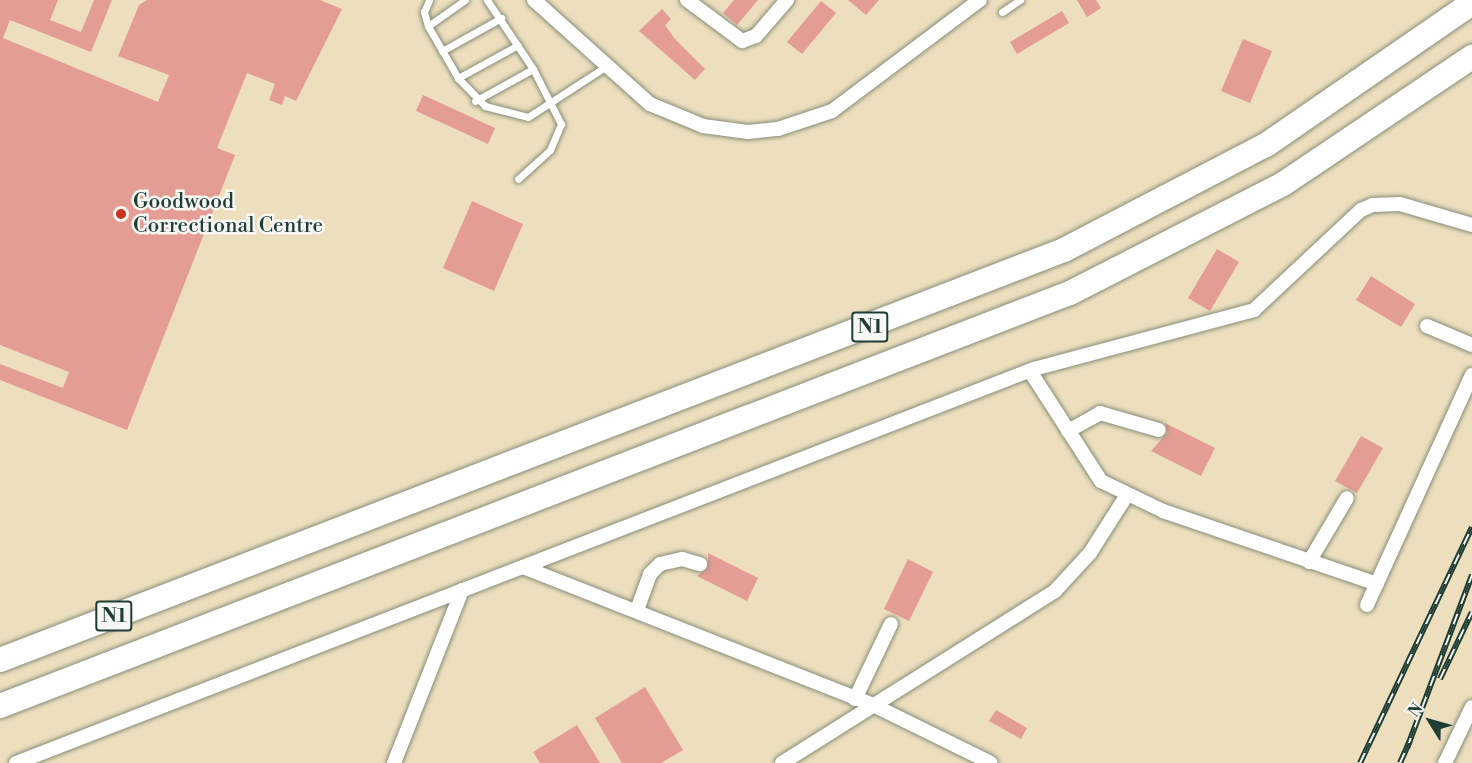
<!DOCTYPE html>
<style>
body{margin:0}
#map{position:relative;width:1472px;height:763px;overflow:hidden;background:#eddfbe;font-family:"Libre Bodoni",serif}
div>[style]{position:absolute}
.building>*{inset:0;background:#e49d94}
.roads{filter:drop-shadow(0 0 2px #868e79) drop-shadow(0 0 2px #868e79)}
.service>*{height:7px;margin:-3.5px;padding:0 3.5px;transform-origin:3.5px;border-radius:3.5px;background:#fff}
.minor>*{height:14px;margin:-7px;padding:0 7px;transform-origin:7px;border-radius:7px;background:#fff}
.motorway>*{height:24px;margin:-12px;padding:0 12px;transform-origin:12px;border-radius:12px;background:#fff}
.rail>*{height:6px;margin-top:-3px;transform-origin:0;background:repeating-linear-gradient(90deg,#f6f6f2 0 11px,#1f3d34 0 22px);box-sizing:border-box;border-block:2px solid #1f3d34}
.dots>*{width:16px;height:16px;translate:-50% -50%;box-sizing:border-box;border:3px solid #f6f6f2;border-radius:50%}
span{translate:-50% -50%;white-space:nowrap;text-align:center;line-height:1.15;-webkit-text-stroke:5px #f6f6f2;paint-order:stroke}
.shield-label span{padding:2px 4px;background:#f6f6f2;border:2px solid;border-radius:4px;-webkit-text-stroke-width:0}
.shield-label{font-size:20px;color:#1f3d34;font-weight:700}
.poi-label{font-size:21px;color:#1f3d34}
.left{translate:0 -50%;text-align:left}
.north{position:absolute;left:1400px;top:691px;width:60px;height:60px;-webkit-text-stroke:4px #f6f6f2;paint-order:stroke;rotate:307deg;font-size:16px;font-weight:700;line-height:24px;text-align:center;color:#1f3d34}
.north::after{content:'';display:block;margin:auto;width:21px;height:27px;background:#1f3d34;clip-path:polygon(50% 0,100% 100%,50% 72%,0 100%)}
</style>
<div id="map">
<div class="building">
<div style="clip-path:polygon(0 0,58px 0,50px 20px,81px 32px,94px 0,112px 0,91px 52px,10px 20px,3px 38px,158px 102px,169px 75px,118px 56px,139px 5px,147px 0,320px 0,342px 9px,296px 101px,285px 96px,282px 105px,269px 100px,275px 84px,247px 73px,217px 148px,235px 155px,127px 430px,0 380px,0 364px,63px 388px,69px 372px,0 345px)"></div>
<div style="clip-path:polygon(734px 0,758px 0,737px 25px,723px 13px)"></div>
<div style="clip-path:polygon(848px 0,879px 0,866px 15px)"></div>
<div style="clip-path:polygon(1077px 0,1096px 0,1101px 8px,1087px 17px)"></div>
<div style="clip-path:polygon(821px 1px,836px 13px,802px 54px,787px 42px)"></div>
<div style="clip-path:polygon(662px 9px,671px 19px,665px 25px,674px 38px,705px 69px,695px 80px,639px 31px)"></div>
<div style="clip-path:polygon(1062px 11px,1069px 23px,1017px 54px,1010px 42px)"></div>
<div style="clip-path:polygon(1243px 39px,1272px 51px,1250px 103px,1221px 91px)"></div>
<div style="clip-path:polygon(423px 95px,495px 128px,488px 144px,416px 111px)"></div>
<div style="clip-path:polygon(472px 201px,523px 224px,494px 291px,443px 268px)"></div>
<div style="clip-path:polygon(1217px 249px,1239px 262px,1210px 311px,1188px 298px)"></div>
<div style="clip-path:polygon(1371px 276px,1415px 304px,1401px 327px,1356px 300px)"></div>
<div style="clip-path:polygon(1165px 423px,1215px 448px,1201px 476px,1151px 451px,1167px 433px)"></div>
<div style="clip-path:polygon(1361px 436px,1383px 448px,1357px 493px,1335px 481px)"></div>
<div style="clip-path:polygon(708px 553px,758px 578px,747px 601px,697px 576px,708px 567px)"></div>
<div style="clip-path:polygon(908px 559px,933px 572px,909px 621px,884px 609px)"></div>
<div style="clip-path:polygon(645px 687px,683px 750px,661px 763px,622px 763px,595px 718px)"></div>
<div style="clip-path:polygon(996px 710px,1027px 728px,1021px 739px,989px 721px)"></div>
<div style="clip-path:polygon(577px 725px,600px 763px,540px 763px,533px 752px)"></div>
</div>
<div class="roads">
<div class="service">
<div style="left:465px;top:0;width:45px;rotate:144.9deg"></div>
<div style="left:428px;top:26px;width:60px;rotate:60deg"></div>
<div style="left:458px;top:78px;width:39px;rotate:46deg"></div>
<div style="left:485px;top:106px;width:44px;rotate:14.3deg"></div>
<div style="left:528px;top:117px;width:92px;rotate:-33deg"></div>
<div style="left:487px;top:0;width:83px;rotate:56.3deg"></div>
<div style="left:533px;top:69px;width:62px;rotate:63deg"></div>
<div style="left:561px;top:124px;width:28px;rotate:113deg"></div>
<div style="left:550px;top:150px;width:43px;rotate:137.8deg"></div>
<div style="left:1002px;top:12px;width:22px;rotate:-34deg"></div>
<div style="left:428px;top:26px;width:15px;rotate:-106deg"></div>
<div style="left:424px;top:12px;width:13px;rotate:-67deg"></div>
<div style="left:442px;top:51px;width:68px;rotate:-29.2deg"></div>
<div style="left:458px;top:78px;width:68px;rotate:-28.8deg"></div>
<div style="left:475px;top:101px;width:66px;rotate:-28.9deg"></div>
</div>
<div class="minor">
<div style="left:534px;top:0;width:156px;rotate:41.9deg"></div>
<div style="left:650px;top:104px;width:57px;rotate:22.5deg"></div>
<div style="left:703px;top:126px;width:45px;rotate:7.6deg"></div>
<div style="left:748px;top:132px;width:30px;rotate:-6deg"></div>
<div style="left:778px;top:129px;width:57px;rotate:-18.4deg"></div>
<div style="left:832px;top:111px;width:185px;rotate:-36.9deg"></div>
<div style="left:687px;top:0;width:69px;rotate:36.7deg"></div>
<div style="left:742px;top:41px;width:15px;rotate:-20deg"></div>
<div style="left:756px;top:36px;width:48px;rotate:-49.3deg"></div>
<div style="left:1427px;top:326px;width:49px;rotate:22.9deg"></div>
<div style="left:1030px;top:371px;width:131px;rotate:57.2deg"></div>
<div style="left:1101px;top:481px;width:69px;rotate:25.8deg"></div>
<div style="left:1163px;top:511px;width:226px;rotate:18.8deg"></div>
<div style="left:1068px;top:431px;width:37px;rotate:-29deg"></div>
<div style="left:1100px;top:413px;width:61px;rotate:16.1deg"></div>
<div style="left:1309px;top:562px;width:74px;rotate:-59.3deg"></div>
<div style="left:523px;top:567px;width:376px;rotate:21.5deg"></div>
<div style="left:873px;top:705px;width:131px;rotate:26.2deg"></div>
<div style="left:1367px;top:605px;width:253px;rotate:-65.5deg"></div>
<div style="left:637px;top:610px;width:38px;rotate:-70deg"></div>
<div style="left:650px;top:574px;width:14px;rotate:-45deg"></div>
<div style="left:660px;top:564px;width:23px;rotate:-13deg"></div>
<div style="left:682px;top:559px;width:19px;rotate:16deg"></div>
<div style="left:855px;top:699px;width:83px;rotate:-64.4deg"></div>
<div style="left:16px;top:763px;width:1092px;rotate:-21.16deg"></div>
<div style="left:1034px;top:369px;width:228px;rotate:-15deg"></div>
<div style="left:1254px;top:310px;width:146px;rotate:-43.1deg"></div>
<div style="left:1361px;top:210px;width:13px;rotate:-23deg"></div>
<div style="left:1373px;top:205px;width:27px;rotate:-2deg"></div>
<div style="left:1400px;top:204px;width:75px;rotate:16.3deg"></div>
<div style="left:394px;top:763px;width:186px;rotate:-68.5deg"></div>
<div style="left:782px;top:763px;width:323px;rotate:-32.2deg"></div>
<div style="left:1055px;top:591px;width:52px;rotate:-47.4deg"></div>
<div style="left:1090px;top:553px;width:69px;rotate:-57.5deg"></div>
<div style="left:1445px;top:763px;width:62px;rotate:-64.3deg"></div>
</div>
<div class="motorway">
<div style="left:0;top:660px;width:1140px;rotate:-21.07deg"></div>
<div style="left:1064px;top:250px;width:228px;rotate:-27.5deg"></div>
<div style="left:1266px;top:145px;width:250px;rotate:-34.6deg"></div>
<div style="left:0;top:706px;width:1147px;rotate:-21.11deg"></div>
<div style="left:1070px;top:293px;width:239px;rotate:-27.1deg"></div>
<div style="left:1283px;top:184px;width:228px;rotate:-33.9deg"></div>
</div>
</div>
<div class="rail">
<div style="left:1440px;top:679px;width:74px;rotate:-64.5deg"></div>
<div style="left:1407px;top:748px;width:185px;rotate:-69.4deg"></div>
<div style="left:1360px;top:763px;width:261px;rotate:-64.6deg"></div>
<div style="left:1400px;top:763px;width:24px;rotate:-66deg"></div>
</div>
<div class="dots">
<div style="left:121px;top:214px;background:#c8321e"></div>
</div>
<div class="shield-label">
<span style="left:870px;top:327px">N1</span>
<span style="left:114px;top:616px">N1</span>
</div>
<div class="poi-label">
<span class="left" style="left:133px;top:214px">Goodwood<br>Correctional Centre</span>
</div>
<div class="north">N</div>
</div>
